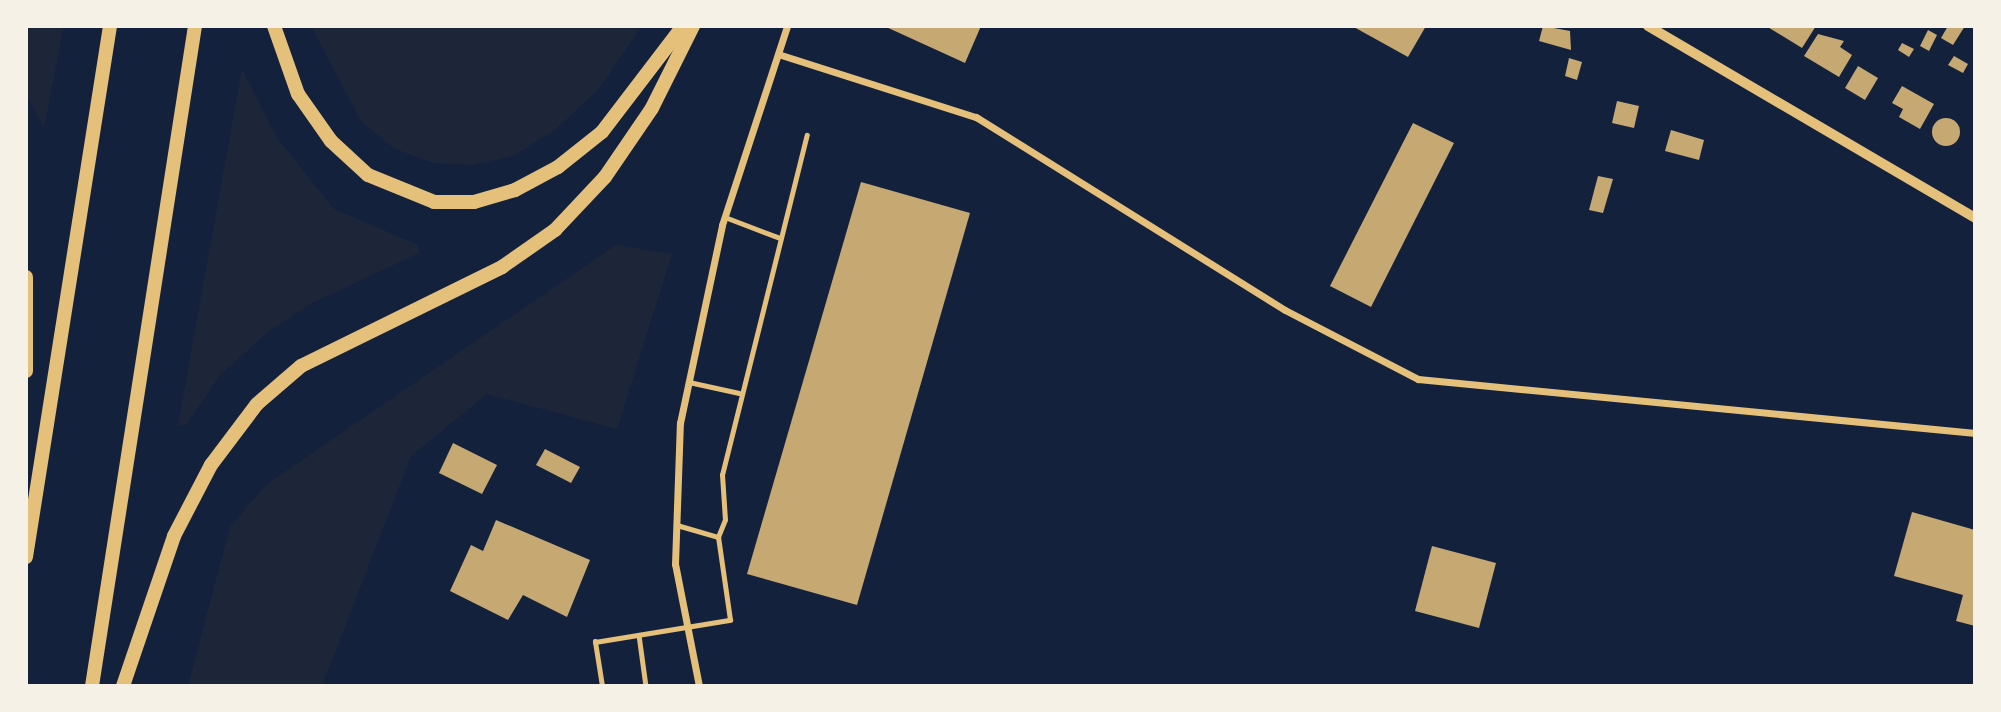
<!DOCTYPE html>
<style>
body{margin:0}
#map{position:relative;width:2001px;height:712px;overflow:hidden;background:#14213d;font-family:Spectral,serif}
div>[style]{position:absolute}
.green>*{inset:0;background:#1d2539}
.building>*{inset:0;background:#c6a872}
.round{border-radius:50%}
.service>*{height:4.5px;margin:-2.25px;padding:0 2.25px;transform-origin:2.25px;border-radius:2.25px;background:#e5c07b}
.minor>*{height:7px;margin:-3.5px;padding:0 3.5px;transform-origin:3.5px;border-radius:3.5px;background:#e5c07b}
.tertiary>*{height:10px;margin:-5px;padding:0 5px;transform-origin:5px;border-radius:5px;background:#e5c07b}
.motorway>*{height:14px;margin:-7px;padding:0 7px;transform-origin:7px;border-radius:7px;background:#e5c07b}
span{translate:-50% -50%;white-space:nowrap;text-align:center;line-height:1.15;-webkit-text-stroke:5px #f6f1e7;paint-order:stroke}
.frame{position:absolute;inset:0;border:28px solid #f6f1e7;pointer-events:none}
</style>
<div id="map">
<div class="green">
<div style="clip-path:polygon(26px 26px,64px 26px,44px 128px,26px 94px)"></div>
<div style="clip-path:polygon(311px 26px,642px 26px,598px 90px,555px 130px,513px 156px,472px 165px,434px 163px,395px 149px,361px 121px)"></div>
<div style="clip-path:polygon(242px 69px,277px 138px,334px 209px,418px 245px,419px 253px,312px 303px,268px 332px,220px 375px,186px 425px,178px 425px)"></div>
<div style="clip-path:polygon(616px 245px,672px 254px,617px 429px,487px 394px,411px 456px,322px 686px,188px 686px,230px 527px,267px 484px)"></div>
</div>
<div class="building">
<div style="clip-path:polygon(884px 26px,981px 26px,965px 63px)"></div>
<div style="clip-path:polygon(1352px 26px,1426px 26px,1408px 57px)"></div>
<div style="clip-path:polygon(1543px 26px,1570px 31px,1571px 50px,1539px 41px)"></div>
<div style="clip-path:polygon(1766px 26px,1816px 26px,1802px 48px)"></div>
<div style="clip-path:polygon(1948px 26px,1965px 26px,1953px 45px,1941px 38px)"></div>
<div style="clip-path:polygon(1928px 30px,1937px 35px,1929px 51px,1920px 46px)"></div>
<div style="clip-path:polygon(1818px 34px,1844px 41px,1840px 47px,1852px 55px,1839px 77px,1804px 56px)"></div>
<div style="clip-path:polygon(1902px 43px,1914px 49px,1909px 57px,1898px 50px)"></div>
<div style="clip-path:polygon(1954px 56px,1968px 64px,1963px 73px,1948px 65px)"></div>
<div style="clip-path:polygon(1569px 58px,1582px 62px,1577px 80px,1565px 76px)"></div>
<div style="clip-path:polygon(1858px 66px,1878px 78px,1865px 100px,1845px 88px)"></div>
<div style="clip-path:polygon(1902px 86px,1934px 104px,1920px 129px,1899px 117px,1903px 109px,1892px 103px)"></div>
<div style="clip-path:polygon(1617px 101px,1639px 106px,1634px 128px,1612px 123px)"></div>
<div class="round" style="left:1932px;top:118px;width:28px;height:28px"></div>
<div style="clip-path:polygon(1413px 123px,1454px 143px,1371px 307px,1330px 286px)"></div>
<div style="clip-path:polygon(1671px 130px,1704px 140px,1699px 160px,1665px 151px)"></div>
<div style="clip-path:polygon(1598px 176px,1613px 179px,1603px 213px,1589px 210px)"></div>
<div style="clip-path:polygon(861px 182px,970px 213px,857px 605px,747px 574px)"></div>
<div style="clip-path:polygon(453px 443px,497px 465px,482px 494px,439px 473px)"></div>
<div style="clip-path:polygon(545px 449px,580px 467px,571px 483px,536px 465px)"></div>
<div style="clip-path:polygon(1912px 512px,1975px 530px,1975px 626px,1956px 621px,1963px 595px,1894px 576px)"></div>
<div style="clip-path:polygon(496px 520px,590px 560px,567px 617px,523px 595px,508px 620px,450px 591px,471px 545px,483px 551px)"></div>
<div style="clip-path:polygon(1432px 546px,1496px 563px,1479px 628px,1415px 611px)"></div>
</div>
<div class="service">
<div style="left:725px;top:217px;width:59px;rotate:20.9deg"></div>
<div style="left:689px;top:382px;width:51px;rotate:12.4deg"></div>
<div style="left:677px;top:525px;width:43px;rotate:16.3deg"></div>
<div style="left:639px;top:635px;width:51px;rotate:82.2deg"></div>
<div style="left:602px;top:686px;width:45px;rotate:-99deg"></div>
<div style="left:595px;top:642px;width:137px;rotate:-9.3deg"></div>
<div style="left:730px;top:620px;width:84px;rotate:-98.2deg"></div>
<div style="left:718px;top:537px;width:18px;rotate:-68deg"></div>
<div style="left:725px;top:520px;width:45px;rotate:-93.8deg"></div>
<div style="left:722px;top:475px;width:350px;rotate:-76deg"></div>
</div>
<div class="minor">
<div style="left:778px;top:54px;width:208px;rotate:17.7deg"></div>
<div style="left:976px;top:117px;width:364px;rotate:32deg"></div>
<div style="left:1285px;top:310px;width:150px;rotate:27.4deg"></div>
<div style="left:1418px;top:379px;width:560px;rotate:5.54deg"></div>
<div style="left:699px;top:686px;width:124px;rotate:-101.1deg"></div>
<div style="left:675px;top:564px;width:141px;rotate:-88deg"></div>
<div style="left:680px;top:423px;width:202px;rotate:-78deg"></div>
<div style="left:722px;top:225px;width:209px;rotate:-71.9deg"></div>
</div>
<div class="tertiary">
<div style="left:1648px;top:26px;width:379px;rotate:30.4deg"></div>
</div>
<div class="motorway">
<div style="left:274px;top:26px;width:72px;rotate:70.6deg"></div>
<div style="left:298px;top:94px;width:57px;rotate:54.9deg"></div>
<div style="left:331px;top:141px;width:50px;rotate:42.6deg"></div>
<div style="left:368px;top:175px;width:71px;rotate:22.2deg"></div>
<div style="left:434px;top:202px;width:40px"></div>
<div style="left:474px;top:202px;width:43px;rotate:-16.3deg"></div>
<div style="left:515px;top:190px;width:49px;rotate:-28.1deg"></div>
<div style="left:558px;top:167px;width:56px;rotate:-38.5deg"></div>
<div style="left:602px;top:132px;width:133px;rotate:-52.6deg"></div>
<div style="left:26px;top:277px;width:94px;rotate:90deg"></div>
<div style="left:26px;top:557px;width:538px;rotate:-81.01deg"></div>
<div style="left:92px;top:686px;width:668px;rotate:-81.13deg"></div>
<div style="left:123px;top:686px;width:158px;rotate:-71.2deg"></div>
<div style="left:174px;top:536px;width:80px;rotate:-62.5deg"></div>
<div style="left:211px;top:465px;width:76px;rotate:-53deg"></div>
<div style="left:257px;top:404px;width:58px;rotate:-40.8deg"></div>
<div style="left:301px;top:366px;width:224px;rotate:-26.2deg"></div>
<div style="left:502px;top:267px;width:65px;rotate:-34.9deg"></div>
<div style="left:555px;top:230px;width:73px;rotate:-46.7deg"></div>
<div style="left:605px;top:177px;width:83px;rotate:-55.7deg"></div>
<div style="left:652px;top:108px;width:92px;rotate:-63.4deg"></div>
</div>
<div class="frame"></div>
</div>
